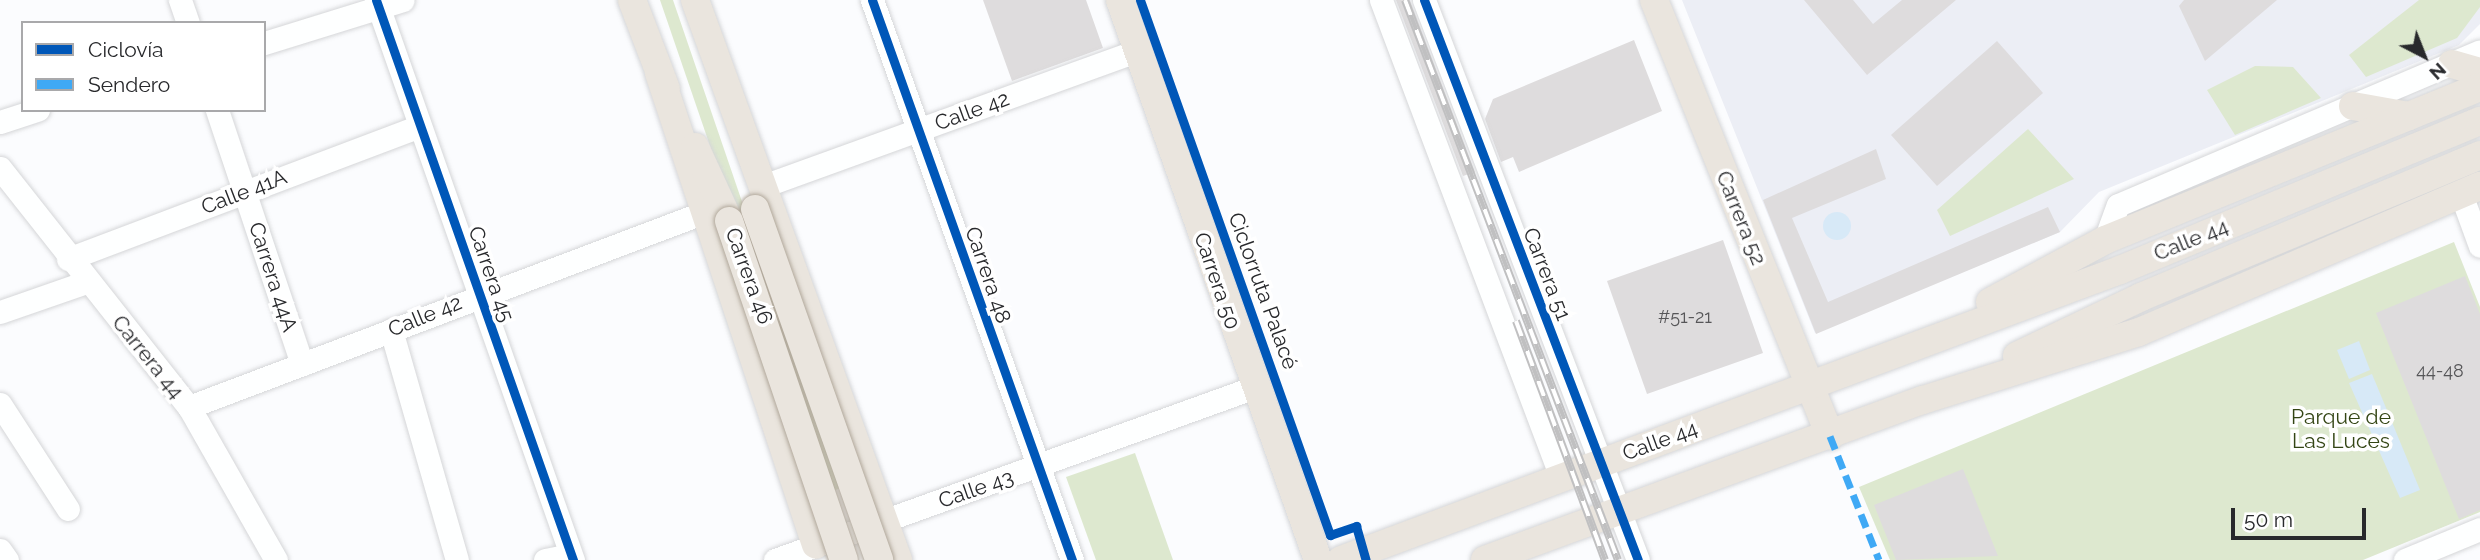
<!DOCTYPE html>
<meta charset="utf-8">
<style>
body{margin:0}
#map{position:relative;width:2480px;height:560px;overflow:hidden;background:#fbfcfe;font-family:Raleway,sans-serif}
div>[style]{position:absolute}
.built>*{inset:0;background:#eceef5}
.green>*{inset:0;background:#dde8cf}
.water>*{inset:0;background:#d7e9f7}
.round{border-radius:50%}
.building>*{inset:0;background:#dedcdd}
.roads{filter:drop-shadow(0 0 2px #d5d6d8) drop-shadow(0 0 2px #d5d6d8)}
.minor>*{height:23px;margin:-11.5px;padding:0 11.5px;transform-origin:11.5px;border-radius:11.5px;background:#feffff}
.major>*{height:28px;margin:-14px;padding:0 14px;transform-origin:14px;border-radius:14px;background:#eae5de}
.rail>*{height:8px;margin-top:-4px;transform-origin:0;background:repeating-linear-gradient(90deg,#fff 0 16px,#c0c0c1 0 32px);box-sizing:border-box;border-block:2px solid #c0c0c1}
.bridges{filter:drop-shadow(0 0 2px #b1a89b) drop-shadow(0 0 2px #b1a89b)}
.major-bridge>*{height:28px;margin:-14px;padding:0 14px;transform-origin:14px;border-radius:14px;background:#eae5de}
.quiet>*{height:7px;margin-top:-3.5px;transform-origin:0;background:repeating-linear-gradient(90deg,#3fa9f5 0 14px,transparent 0 21px)}
.cycleway>*{height:9px;margin:-4.5px;padding:0 4.5px;transform-origin:4.5px;border-radius:4.5px;background:#0057b8}
span{translate:-50% -50%;white-space:nowrap;text-align:center;line-height:1.15;-webkit-text-stroke:7px #fff;paint-order:stroke}
.number-label{font-size:18px;color:#565658}
.number-label span{-webkit-text-stroke-width:0}
.street-label{font-size:21px;color:#28292c}
.park-label{font-size:21px;color:#334514}
.legend{position:absolute;left:21px;top:21px;width:245px;height:91px;box-sizing:border-box;background:#fff;border:2px solid #a9a9ab;margin:0;padding:9px 12px;list-style:none;font-size:21px;color:#28292c}
.legend li{display:flex;align-items:center;gap:14px;height:35px}
.legend b{width:35px;border:2px solid #a9a9ab}
.north{position:absolute;left:2389px;top:21px;width:70px;height:70px;-webkit-text-stroke:5px #fff;paint-order:stroke;rotate:138deg;font-size:19px;font-weight:700;line-height:28px;text-align:center;color:#28292c}
.north::after{content:'';display:block;margin:auto;width:24px;height:32px;background:#28292c;clip-path:polygon(50% 0,100% 100%,50% 72%,0 100%)}
.scale{position:absolute;left:2231px;top:508px;width:135px;height:32px;box-sizing:border-box;border:4px solid #28292c;border-top:0;padding-left:9px;font-size:21px;line-height:24px;white-space:nowrap;color:#28292c;-webkit-text-stroke:5px #fff;paint-order:stroke}
</style>
<div id="map">
<div class="built">
<div style="clip-path:polygon(1682px 0,2480px 0,2480px 24px,2459px 45px,2099px 192px,2060px 232px,1815px 333px)"></div>
</div>
<div class="green">
<div style="clip-path:polygon(660px 0,673px 0,840px 488px,829px 493px)"></div>
<div style="clip-path:polygon(2419px 0,2480px 0,2480px 7px,2457px 38px,2366px 77px,2349px 55px)"></div>
<div style="clip-path:polygon(2255px 66px,2293px 67px,2321px 98px,2235px 135px,2207px 90px)"></div>
<div style="clip-path:polygon(2028px 129px,2074px 179px,1950px 236px,1937px 210px)"></div>
<div style="clip-path:polygon(2454px 242px,2480px 307px,2480px 512px,2363px 560px,1890px 560px,1859px 487px)"></div>
<div style="clip-path:polygon(1135px 453px,1173px 560px,1096px 560px,1066px 477px)"></div>
</div>
<div class="water">
<div class="round" style="left:1823px;top:212px;width:28px;height:28px"></div>
<div style="clip-path:polygon(2359px 341px,2370px 370px,2349px 379px,2337px 350px)"></div>
<div style="clip-path:polygon(2372px 374px,2420px 490px,2400px 498px,2349px 383px)"></div>
</div>
<div class="building">
<div style="clip-path:polygon(983px 0,1086px 0,1103px 48px,1012px 81px)"></div>
<div style="clip-path:polygon(1396px 0,1410px 0,1475px 172px,1463px 176px)"></div>
<div style="clip-path:polygon(1804px 0,1853px 0,1873px 24px,1902px 0,1956px 0,1867px 75px)"></div>
<div style="clip-path:polygon(2184px 0,2277px 0,2205px 61px,2179px 6px)"></div>
<div style="clip-path:polygon(1634px 40px,1662px 111px,1519px 172px,1513px 157px,1501px 162px,1485px 119px,1493px 99px)"></div>
<div style="clip-path:polygon(1997px 41px,2043px 93px,1937px 186px,1891px 135px)"></div>
<div style="clip-path:polygon(1876px 149px,1886px 179px,1792px 218px,1828px 302px,2048px 207px,2060px 232px,1816px 334px,1763px 200px)"></div>
<div style="clip-path:polygon(1723px 240px,1763px 353px,1647px 394px,1607px 281px)"></div>
<div style="clip-path:polygon(2465px 276px,2480px 314px,2480px 510px,2459px 519px,2376px 313px)"></div>
<div style="clip-path:polygon(1963px 469px,1998px 556px,1896px 560px,1874px 505px)"></div>
</div>
<div class="roads">
<div class="minor">
<div style="left:180px;top:0;width:24px;rotate:71deg"></div>
<div style="left:376px;top:0;width:594px;rotate:70.62deg"></div>
<div style="left:872px;top:0;width:595px;rotate:70.35deg"></div>
<div style="left:1381px;top:0;width:510px;rotate:69.33deg"></div>
<div style="left:1424px;top:0;width:599px;rotate:69.09deg"></div>
<div style="left:264px;top:43px;width:145px;rotate:-17.2deg"></div>
<div style="left:217px;top:110px;width:268px;rotate:71.5deg"></div>
<div style="left:0;top:122px;width:40px;rotate:-18deg"></div>
<div style="left:0;top:168px;width:305px;rotate:51.7deg"></div>
<div style="left:189px;top:407px;width:176px;rotate:60.4deg"></div>
<div style="left:766px;top:185px;width:394px;rotate:-19.9deg"></div>
<div style="left:2461px;top:194px;width:55px;rotate:69.9deg"></div>
<div style="left:2105px;top:240px;width:37px;rotate:-70deg"></div>
<div style="left:2118px;top:205px;width:393px;rotate:-23deg"></div>
<div style="left:68px;top:259px;width:376px;rotate:-20.7deg"></div>
<div style="left:0;top:312px;width:91px;rotate:-19.2deg"></div>
<div style="left:391px;top:330px;width:239px;rotate:74deg"></div>
<div style="left:0;top:404px;width:125px;rotate:57.1deg"></div>
<div style="left:189px;top:407px;width:548px;rotate:-20.71deg"></div>
<div style="left:0;top:550px;width:12px;rotate:55deg"></div>
<div style="left:545px;top:560px;width:26px;rotate:-11deg"></div>
<div style="left:775px;top:560px;width:510px;rotate:-19.82deg"></div>
<div style="left:2405px;top:560px;width:81px;rotate:-22.5deg"></div>
</div>
<div class="major">
<div style="left:632px;top:0;width:95px;rotate:69.1deg"></div>
<div style="left:695px;top:0;width:596px;rotate:70.07deg"></div>
<div style="left:1120px;top:0;width:594px;rotate:70.53deg"></div>
<div style="left:1654px;top:0;width:470px;rotate:68deg"></div>
<div style="left:2452px;top:64px;width:29px;rotate:16deg"></div>
<div style="left:659px;top:73px;width:497px;rotate:71.6deg"></div>
<div style="left:2353px;top:106px;width:57px;rotate:10.1deg"></div>
<div style="left:695px;top:147px;width:81px;rotate:65.3deg"></div>
<div style="left:1990px;top:302px;width:131px;rotate:-28.3deg"></div>
<div style="left:2105px;top:240px;width:405px;rotate:-22.2deg"></div>
<div style="left:2017px;top:356px;width:137px;rotate:-25.4deg"></div>
<div style="left:2141px;top:297px;width:368px;rotate:-22.7deg"></div>
<div style="left:1341px;top:560px;width:831px;rotate:-20.42deg"></div>
<div style="left:2120px;top:270px;width:390px;rotate:-22.5deg"></div>
<div style="left:1485px;top:560px;width:466px;rotate:-20.1deg"></div>
<div style="left:1923px;top:400px;width:226px;rotate:-17.5deg"></div>
<div style="left:2139px;top:332px;width:371px;rotate:-23.2deg"></div>
</div>
</div>
<div class="rail">
<div style="left:1405px;top:0;width:599px;rotate:69.18deg"></div>
<div style="left:1516px;top:321px;width:255px;rotate:69.6deg"></div>
</div>
<div class="bridges">
<div class="major-bridge">
<div style="left:755px;top:209px;width:372px;rotate:70.5deg"></div>
<div style="left:729px;top:221px;width:358px;rotate:71.3deg"></div>
</div>
</div>
<div class="quiet">
<div style="left:1830px;top:436px;width:133px;rotate:68.4deg"></div>
</div>
<div class="cycleway">
<div style="left:376px;top:0;width:594px;rotate:70.62deg"></div>
<div style="left:872px;top:0;width:595px;rotate:70.35deg"></div>
<div style="left:1140px;top:0;width:568px;rotate:70.45deg"></div>
<div style="left:1330px;top:535px;width:28px;rotate:-19deg"></div>
<div style="left:1356px;top:526px;width:35px;rotate:74deg"></div>
<div style="left:1424px;top:0;width:599px;rotate:69.09deg"></div>
</div>
<div class="number-label">
<span style="left:1685px;top:317px">#51-21</span>
<span style="left:2440px;top:371px">44-48</span>
</div>
<div class="street-label">
<span style="left:972px;top:111px;rotate:-20deg">Calle 42</span>
<span style="left:244px;top:192px;rotate:-21deg">Calle 41A</span>
<span style="left:1741px;top:218px;rotate:68deg">Carrera 52</span>
<span style="left:2191px;top:240px;rotate:-22deg">Calle 44</span>
<span style="left:491px;top:274px;rotate:71deg">Carrera 45</span>
<span style="left:1547px;top:274px;rotate:69deg">Carrera 51</span>
<span style="left:988px;top:275px;rotate:71deg">Carrera 48</span>
<span style="left:749px;top:276px;rotate:70deg">Carrera 46</span>
<span style="left:273px;top:277px;rotate:72deg">Carrera 44A</span>
<span style="left:1217px;top:281px;rotate:71deg">Carrera 50</span>
<span style="left:1263px;top:291px;rotate:70deg">Ciclorruta Palacé</span>
<span style="left:425px;top:316px;rotate:-22deg">Calle 42</span>
<span style="left:148px;top:357px;rotate:51deg">Carrera 44</span>
<span style="left:1660px;top:441px;rotate:-20deg">Calle 44</span>
<span style="left:976px;top:489px;rotate:-19deg">Calle 43</span>
</div>
<div class="park-label">
<span style="left:2341px;top:429px">Parque de<br>Las Luces</span>
</div>
<ul class="legend">
<li><b style="height:9px;background:#0057b8"></b>Ciclovía</li>
<li><b style="height:9px;background:#3fa9f5"></b>Sendero</li>
</ul>
<div class="north">N</div>
<div class="scale">50 m</div>
</div>
